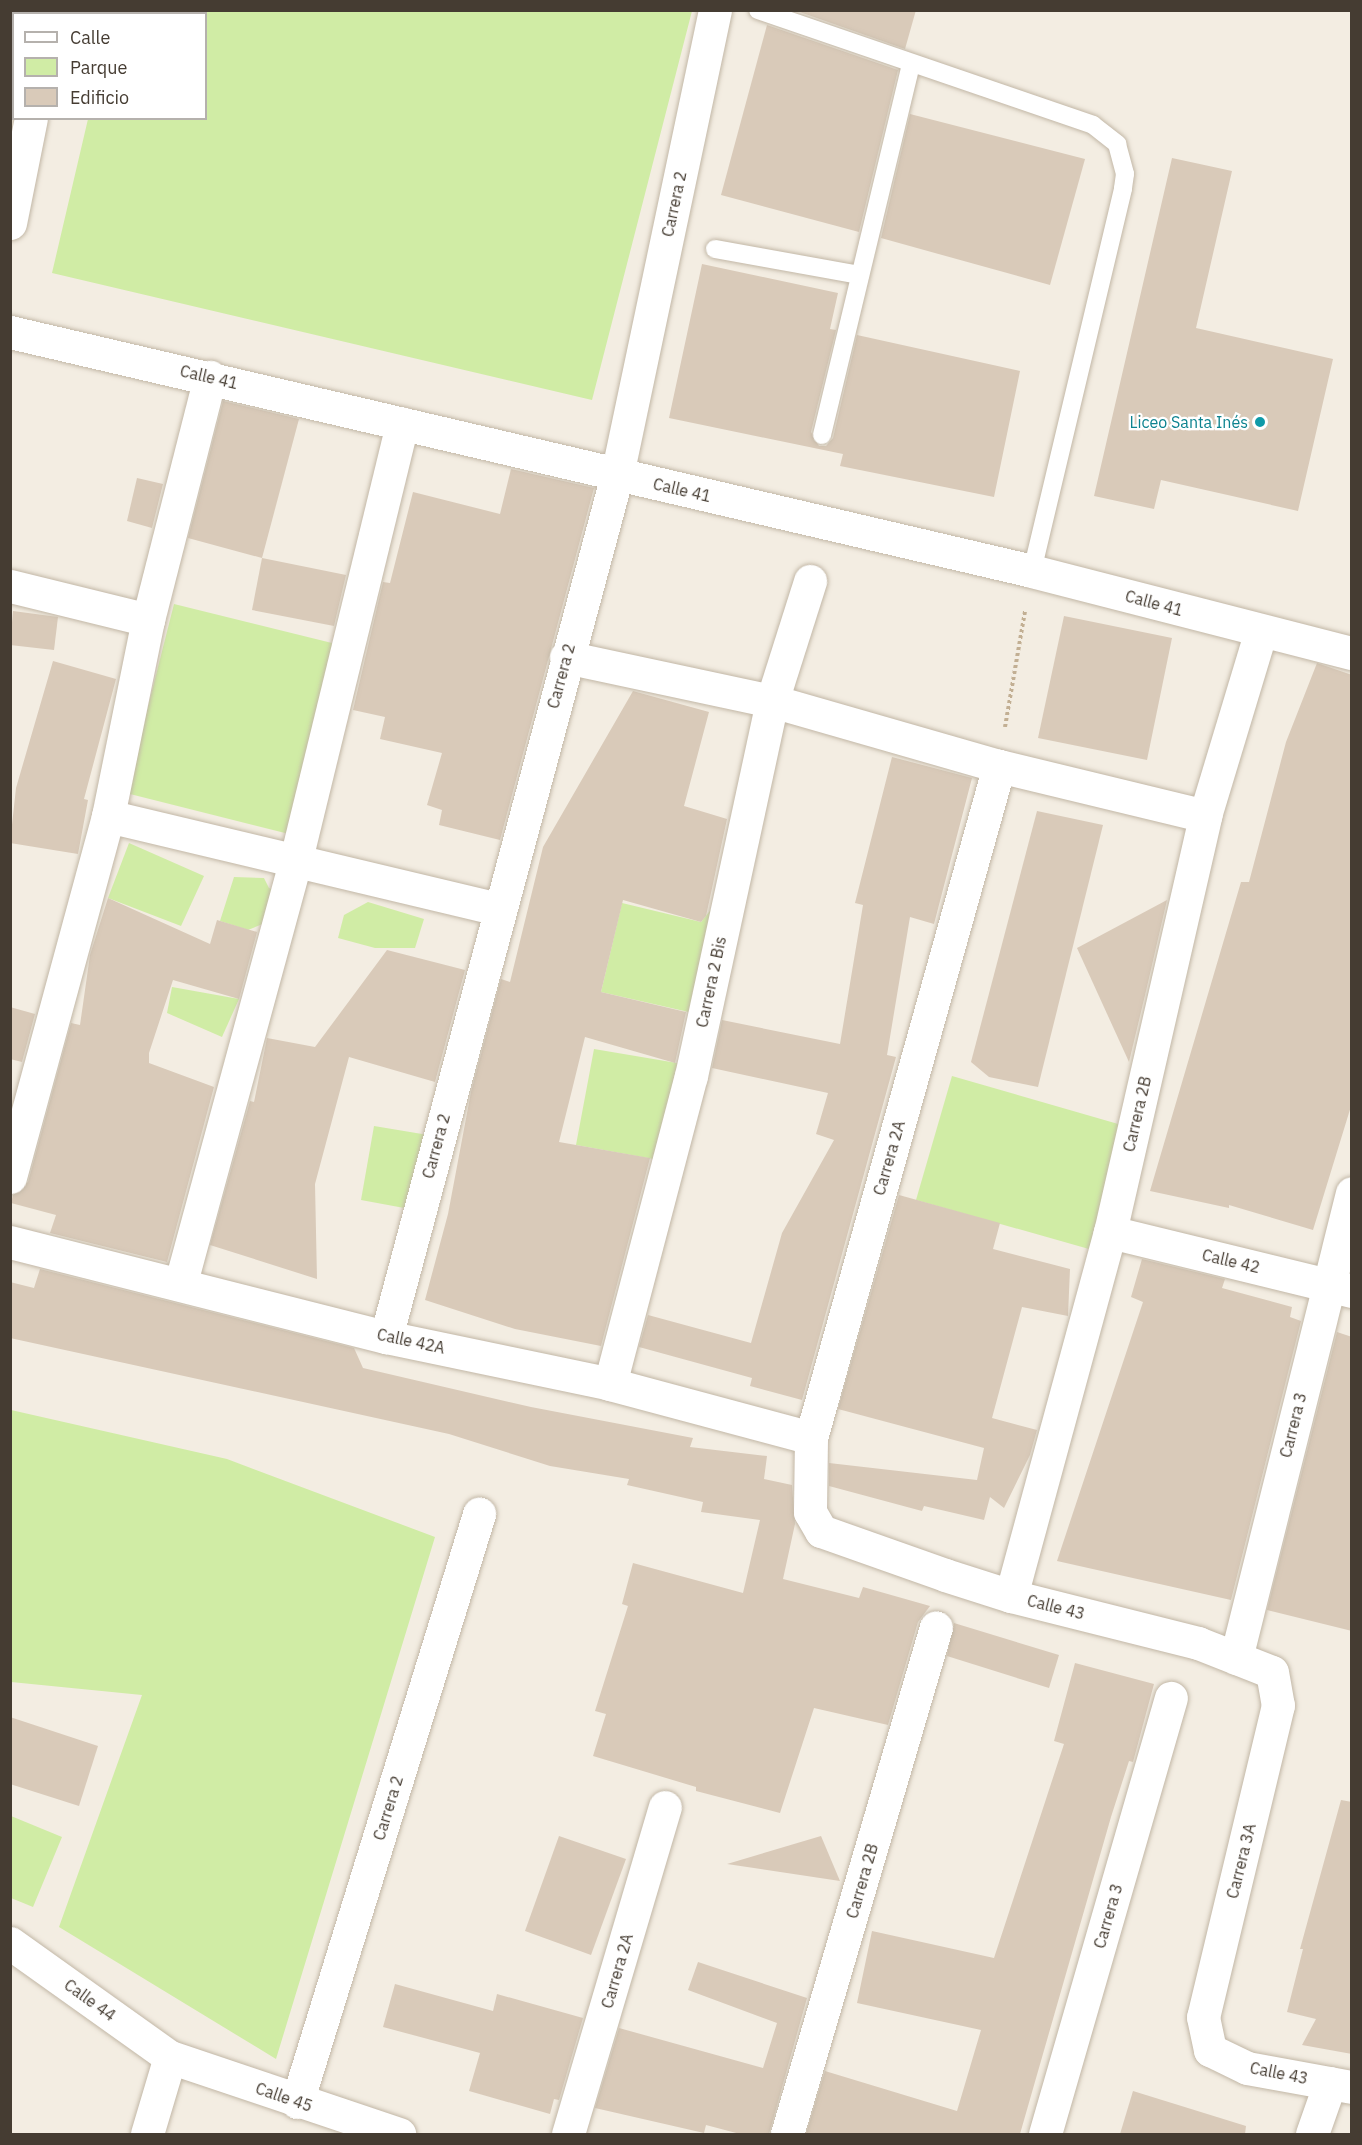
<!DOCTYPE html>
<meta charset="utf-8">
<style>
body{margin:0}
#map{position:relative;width:1362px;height:2145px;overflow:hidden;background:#f3ede2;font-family:"IBM Plex Sans",sans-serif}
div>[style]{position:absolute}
.green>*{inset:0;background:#d0eca5}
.building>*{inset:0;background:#d9cab9}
.path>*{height:4px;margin-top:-2px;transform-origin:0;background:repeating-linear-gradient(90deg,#c2af93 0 3px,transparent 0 6px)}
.roads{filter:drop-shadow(0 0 2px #c2b7a6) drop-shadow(0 0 2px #c2b7a6)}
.service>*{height:18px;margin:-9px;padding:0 9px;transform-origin:9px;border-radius:9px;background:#fff}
.minor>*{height:33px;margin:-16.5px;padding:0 16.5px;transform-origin:16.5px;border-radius:16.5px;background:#fff}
.tertiary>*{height:33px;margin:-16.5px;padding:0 16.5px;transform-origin:16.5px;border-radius:16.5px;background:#fff}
.dots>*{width:16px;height:16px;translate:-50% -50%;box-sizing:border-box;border:3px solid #fff;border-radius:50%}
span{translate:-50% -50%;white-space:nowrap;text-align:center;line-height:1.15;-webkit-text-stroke:4.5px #fff;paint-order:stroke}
.street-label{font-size:16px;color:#453c32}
.culture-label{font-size:16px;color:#0d838f}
.right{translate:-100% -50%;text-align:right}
.frame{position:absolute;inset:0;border:12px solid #453c32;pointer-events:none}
.legend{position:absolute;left:12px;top:12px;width:195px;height:108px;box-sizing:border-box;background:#fff;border:2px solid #b5b1ad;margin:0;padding:8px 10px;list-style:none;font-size:18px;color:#453c32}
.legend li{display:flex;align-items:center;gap:12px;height:30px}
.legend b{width:30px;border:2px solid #b5b1ad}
</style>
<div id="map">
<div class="green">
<div style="clip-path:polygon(113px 11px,692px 11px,592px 400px,52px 273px,88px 119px,206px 118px,206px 14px,113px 13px)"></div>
<div style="clip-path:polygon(174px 604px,336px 644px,289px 834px,126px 793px)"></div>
<div style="clip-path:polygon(129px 843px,204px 876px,181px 926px,108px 898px)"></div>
<div style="clip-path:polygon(234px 877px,264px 878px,269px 888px,282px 894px,265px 923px,248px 930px,220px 921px)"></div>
<div style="clip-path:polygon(368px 902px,424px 919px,415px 948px,375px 948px,338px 938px,344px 915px)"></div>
<div style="clip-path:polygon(622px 903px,701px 922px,713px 907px,693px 1013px,601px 992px)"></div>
<div style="clip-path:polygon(172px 987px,239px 999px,222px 1037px,167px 1013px)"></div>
<div style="clip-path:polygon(594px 1049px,677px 1063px,659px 1160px,576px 1145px)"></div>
<div style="clip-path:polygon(952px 1076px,1132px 1128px,1096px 1251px,916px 1200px)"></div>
<div style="clip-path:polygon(374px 1126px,428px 1135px,415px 1210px,361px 1200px)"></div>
<div style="clip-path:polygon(11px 1410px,227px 1459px,435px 1537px,276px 2059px,59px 1927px,142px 1695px,11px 1682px)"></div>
<div style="clip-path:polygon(11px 1816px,62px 1837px,33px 1907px,11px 1898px)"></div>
</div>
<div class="building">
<div style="clip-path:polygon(794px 10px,916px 10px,905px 49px)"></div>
<div style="clip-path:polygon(767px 25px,898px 70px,859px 232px,721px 195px)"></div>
<div style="clip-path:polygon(910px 114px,1085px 159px,1050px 285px,881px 238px)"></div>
<div style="clip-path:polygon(1172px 158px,1232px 171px,1196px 328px,1333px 359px,1298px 511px,1161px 480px,1154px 509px,1094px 496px)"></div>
<div style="clip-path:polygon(702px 264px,838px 293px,830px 329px,836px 330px,811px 432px,819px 446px,826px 446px,833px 438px,857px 335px,1020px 371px,994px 497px,840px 466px,843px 454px,669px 418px)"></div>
<div style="clip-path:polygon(223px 401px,299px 419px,262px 558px,188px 538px)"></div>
<div style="clip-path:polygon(511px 469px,594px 488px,500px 840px,439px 825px,442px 810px,427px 805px,442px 753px,380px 739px,385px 717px,353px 710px,383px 582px,390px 583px,413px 492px,500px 514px)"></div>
<div style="clip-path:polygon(137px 478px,163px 484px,152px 528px,127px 521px)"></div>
<div style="clip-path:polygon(262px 558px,346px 575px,334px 626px,252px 610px)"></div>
<div style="clip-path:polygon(13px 611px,58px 617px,54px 650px,10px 645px)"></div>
<div style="clip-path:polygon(1064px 616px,1172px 638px,1147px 760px,1038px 738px)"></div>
<div style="clip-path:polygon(53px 661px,116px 679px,84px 799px,88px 800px,78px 854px,10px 843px,16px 788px)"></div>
<div style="clip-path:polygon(1317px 663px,1352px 675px,1352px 1103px,1313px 1230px,1229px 1205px,1229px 1208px,1150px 1191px,1241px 882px,1249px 882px,1286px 742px)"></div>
<div style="clip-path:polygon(633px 691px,709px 712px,684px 806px,727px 819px,706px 916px,701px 922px,623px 900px,601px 992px,686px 1012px,675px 1063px,585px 1037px,572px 1090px,559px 1142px,650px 1158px,601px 1346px,515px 1329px,425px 1300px,448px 1214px,471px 1092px,501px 979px,510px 982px,543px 847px)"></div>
<div style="clip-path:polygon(892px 757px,972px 778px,934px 924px,910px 917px,887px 1055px,896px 1057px,802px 1400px,750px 1386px,752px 1378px,639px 1347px,648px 1315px,751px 1343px,782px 1233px,834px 1140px,816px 1134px,828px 1093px,712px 1068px,722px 1020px,840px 1044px,863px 905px,855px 903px)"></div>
<div style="clip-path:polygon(1037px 811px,1103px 825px,1038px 1087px,989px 1077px,971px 1062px)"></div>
<div style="clip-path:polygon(108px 898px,210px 944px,217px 920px,257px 932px,239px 999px,173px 980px,149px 1053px,149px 1063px,214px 1087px,167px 1262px,50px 1233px,56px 1215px,11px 1203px,13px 1195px,28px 1182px,71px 1023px,80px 1025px,90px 955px)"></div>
<div style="clip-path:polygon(1167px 900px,1146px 991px,1129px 1062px,1077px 948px)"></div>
<div style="clip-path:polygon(387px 950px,465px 970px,435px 1082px,349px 1057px,315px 1184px,317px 1279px,210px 1245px,250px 1101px,254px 1102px,267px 1038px,315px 1047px)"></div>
<div style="clip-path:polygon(10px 1007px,35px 1014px,22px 1062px,10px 1059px)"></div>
<div style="clip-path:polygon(899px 1195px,1000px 1223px,993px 1249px,1070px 1269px,1068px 1316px,1022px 1307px,992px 1418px,1037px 1430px,1030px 1455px,1004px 1508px,990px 1497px,984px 1520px,924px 1506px,922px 1511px,829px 1486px,829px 1463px,977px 1480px,984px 1448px,838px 1409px)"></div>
<div style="clip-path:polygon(1142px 1259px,1225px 1279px,1222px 1288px,1292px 1307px,1290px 1317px,1301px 1321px,1231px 1600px,1057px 1561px,1143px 1302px,1131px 1297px)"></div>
<div style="clip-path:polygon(40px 1269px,354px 1348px,363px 1368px,531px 1407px,693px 1438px,690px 1447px,767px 1456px,764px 1479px,792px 1485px,795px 1524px,783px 1579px,859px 1598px,863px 1587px,930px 1606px,918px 1622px,888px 1725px,814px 1708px,780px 1813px,696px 1791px,696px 1787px,593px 1756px,606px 1714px,595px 1711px,628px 1606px,622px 1604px,633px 1563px,743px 1593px,760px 1520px,701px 1512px,703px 1502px,627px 1485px,629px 1479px,550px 1466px,449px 1434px,10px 1338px,10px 1282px,34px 1288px)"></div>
<div style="clip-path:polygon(1337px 1332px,1352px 1337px,1352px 1631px,1267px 1610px)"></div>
<div style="clip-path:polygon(954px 1623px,1059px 1655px,1049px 1688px,947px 1656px)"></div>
<div style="clip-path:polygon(1075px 1663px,1154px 1684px,1133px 1762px,1129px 1761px,1111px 1817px,1020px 2134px,806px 2134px,825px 2071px,957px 2111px,981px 2030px,857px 2003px,872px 1931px,994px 1958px,1064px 1744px,1054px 1741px)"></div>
<div style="clip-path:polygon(10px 1717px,98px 1746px,79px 1806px,10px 1784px)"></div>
<div style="clip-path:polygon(1341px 1800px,1352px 1802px,1352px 2054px,1302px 2045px,1316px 2019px,1287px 2012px,1303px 1949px,1300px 1949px)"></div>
<div style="clip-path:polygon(559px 1836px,626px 1859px,591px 1955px,525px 1931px)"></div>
<div style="clip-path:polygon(821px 1836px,840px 1881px,727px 1864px)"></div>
<div style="clip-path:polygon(698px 1962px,807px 1998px,769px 2134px,740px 2134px,706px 2125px,704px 2133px,595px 2108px,619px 2028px,763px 2068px,777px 2023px,688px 1990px)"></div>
<div style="clip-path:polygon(395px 1984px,493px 2011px,497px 1994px,583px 2018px,559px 2100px,554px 2099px,550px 2114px,469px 2091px,480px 2053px,383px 2027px)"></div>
<div style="clip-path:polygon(1133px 2091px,1246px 2126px,1245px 2134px,1120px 2134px)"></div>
</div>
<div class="path">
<div style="left:1005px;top:727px;width:118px;rotate:-80.2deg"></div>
</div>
<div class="roads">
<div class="service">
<div style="left:758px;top:10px;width:354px;rotate:18.9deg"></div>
<div style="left:1093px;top:125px;width:31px;rotate:38deg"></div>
<div style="left:1117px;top:144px;width:31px;rotate:75deg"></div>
<div style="left:1125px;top:174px;width:15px;rotate:98deg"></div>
<div style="left:1123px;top:189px;width:393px;rotate:103.4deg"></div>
<div style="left:715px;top:249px;width:147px;rotate:10.2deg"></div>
<div style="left:822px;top:435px;width:382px;rotate:-76.5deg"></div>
</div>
<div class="minor">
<div style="left:51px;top:14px;width:4px;rotate:-90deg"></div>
<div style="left:10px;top:223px;width:107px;rotate:-78.7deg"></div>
<div style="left:10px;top:586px;width:142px;rotate:13.8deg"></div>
<div style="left:566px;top:657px;width:211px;rotate:12.1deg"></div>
<div style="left:772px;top:701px;width:236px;rotate:16deg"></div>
<div style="left:999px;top:766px;width:212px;rotate:13.6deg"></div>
<div style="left:999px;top:766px;width:698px;rotate:105.63deg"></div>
<div style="left:811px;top:1438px;width:74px;rotate:90.8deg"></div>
<div style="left:810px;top:1512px;width:22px;rotate:60deg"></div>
<div style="left:821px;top:1531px;width:132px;rotate:19.5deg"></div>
<div style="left:945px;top:1575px;width:69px;rotate:17.7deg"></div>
<div style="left:1011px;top:1596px;width:193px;rotate:14.1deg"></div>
<div style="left:1198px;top:1643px;width:79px;rotate:21.4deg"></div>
<div style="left:1272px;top:1672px;width:34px;rotate:80deg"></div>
<div style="left:1278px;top:1705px;width:321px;rotate:103.5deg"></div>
<div style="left:1203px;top:2017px;width:34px;rotate:78deg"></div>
<div style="left:1210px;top:2050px;width:41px;rotate:25.9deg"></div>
<div style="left:1247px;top:2068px;width:107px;rotate:10.3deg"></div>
<div style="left:108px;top:816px;width:401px;rotate:13.4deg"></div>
<div style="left:10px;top:1177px;width:374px;rotate:-74.8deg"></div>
<div style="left:108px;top:816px;width:200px;rotate:-78.5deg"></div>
<div style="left:148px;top:620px;width:251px;rotate:-75.7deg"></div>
<div style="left:1110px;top:1232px;width:249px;rotate:13.7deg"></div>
<div style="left:10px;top:1242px;width:388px;rotate:14.2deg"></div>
<div style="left:386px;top:1337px;width:229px;rotate:11.8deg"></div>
<div style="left:610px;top:1384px;width:208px;rotate:15deg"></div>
<div style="left:181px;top:1282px;width:438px;rotate:-74.8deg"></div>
<div style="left:296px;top:859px;width:448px;rotate:-76.3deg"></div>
<div style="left:386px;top:1337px;width:892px;rotate:-75deg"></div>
<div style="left:617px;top:475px;width:475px;rotate:-78.1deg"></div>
<div style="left:610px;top:1384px;width:318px;rotate:-75.3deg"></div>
<div style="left:691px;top:1076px;width:384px;rotate:-77.8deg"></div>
<div style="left:772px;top:701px;width:126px;rotate:-72.4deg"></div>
<div style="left:1011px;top:1596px;width:377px;rotate:-74.8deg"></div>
<div style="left:1110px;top:1232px;width:427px;rotate:-77.1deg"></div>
<div style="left:1205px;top:816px;width:193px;rotate:-73.2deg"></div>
<div style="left:1236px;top:1658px;width:479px;rotate:-76deg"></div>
<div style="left:10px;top:1943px;width:196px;rotate:35.5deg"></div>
<div style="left:170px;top:2057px;width:242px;rotate:18.6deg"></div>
<div style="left:297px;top:2102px;width:616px;rotate:-72.8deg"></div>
<div style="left:147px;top:2134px;width:80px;rotate:-73.4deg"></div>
<div style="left:568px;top:2134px;width:341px;rotate:-73.5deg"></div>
<div style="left:787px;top:2134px;width:528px;rotate:-73.62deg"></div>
<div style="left:1045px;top:2134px;width:454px;rotate:-73.9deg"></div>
<div style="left:1312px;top:2134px;width:54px;rotate:-70.6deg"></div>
</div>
<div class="tertiary">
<div style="left:10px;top:332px;width:1050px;rotate:13.16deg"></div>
<div style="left:1032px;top:571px;width:330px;rotate:14.4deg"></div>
</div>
</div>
<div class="dots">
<div style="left:1260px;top:422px;background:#0f9aa8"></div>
</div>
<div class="street-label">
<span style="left:674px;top:204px;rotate:-78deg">Carrera 2</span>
<span style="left:209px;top:377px;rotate:13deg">Calle 41</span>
<span style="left:682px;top:490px;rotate:13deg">Calle 41</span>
<span style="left:1154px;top:603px;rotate:15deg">Calle 41</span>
<span style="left:561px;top:676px;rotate:-75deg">Carrera 2</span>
<span style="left:711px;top:982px;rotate:-78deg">Carrera 2 Bis</span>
<span style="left:1137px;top:1114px;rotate:-77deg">Carrera 2B</span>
<span style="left:436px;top:1146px;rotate:-75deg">Carrera 2</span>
<span style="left:889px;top:1158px;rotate:-74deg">Carrera 2A</span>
<span style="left:1231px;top:1261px;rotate:13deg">Calle 42</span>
<span style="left:411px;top:1341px;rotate:12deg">Calle 42A</span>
<span style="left:1293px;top:1425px;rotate:-76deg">Carrera 3</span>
<span style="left:1056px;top:1607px;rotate:14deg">Calle 43</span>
<span style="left:388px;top:1808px;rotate:-73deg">Carrera 2</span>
<span style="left:1241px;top:1861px;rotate:-76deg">Carrera 3A</span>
<span style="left:862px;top:1881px;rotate:-74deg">Carrera 2B</span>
<span style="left:1108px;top:1916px;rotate:-74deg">Carrera 3</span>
<span style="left:617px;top:1971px;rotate:-74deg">Carrera 2A</span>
<span style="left:90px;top:2000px;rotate:36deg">Calle 44</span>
<span style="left:1279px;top:2073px;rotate:11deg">Calle 43</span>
<span style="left:284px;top:2097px;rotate:19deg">Calle 45</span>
</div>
<div class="culture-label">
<span class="right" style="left:1248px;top:422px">Liceo Santa Inés</span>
</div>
<div class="frame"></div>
<ul class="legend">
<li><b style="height:8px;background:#fff"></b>Calle</li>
<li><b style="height:16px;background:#d0eca5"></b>Parque</li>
<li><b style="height:16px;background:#d9cab9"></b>Edificio</li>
</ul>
</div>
